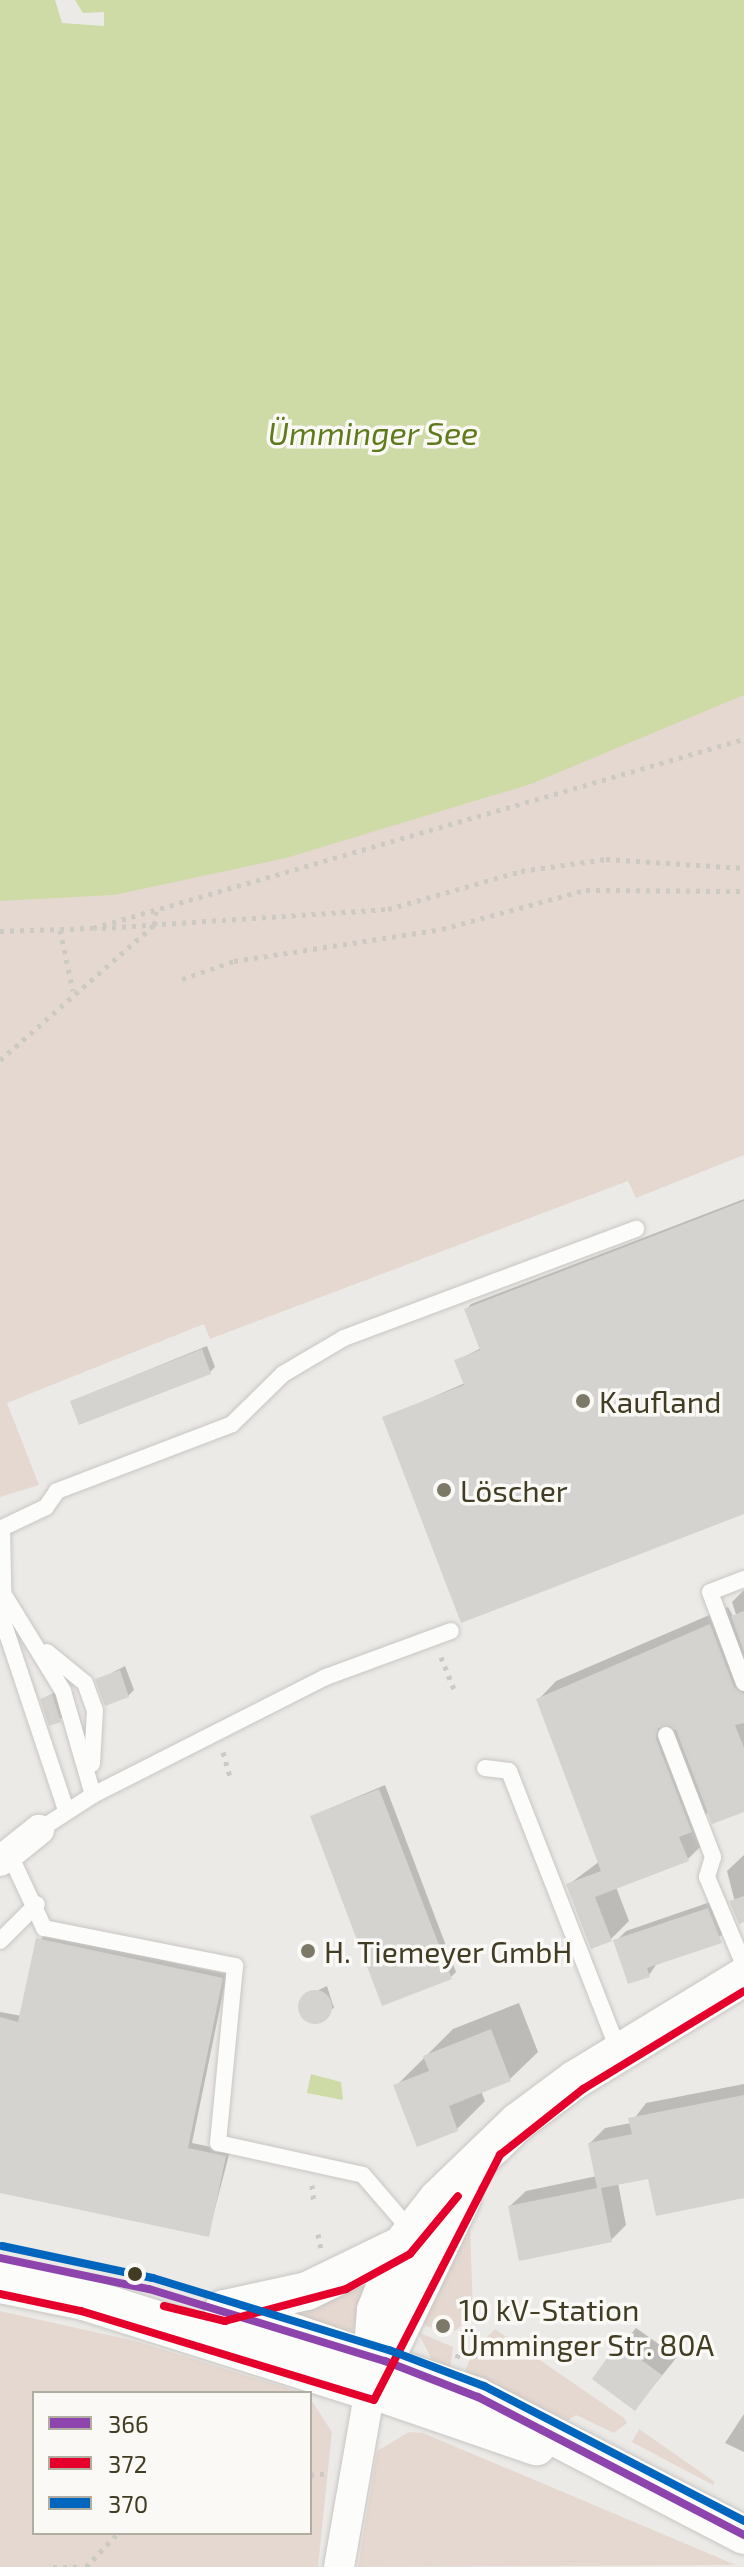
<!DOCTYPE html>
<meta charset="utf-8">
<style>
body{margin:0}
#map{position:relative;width:744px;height:2567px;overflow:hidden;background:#eceae7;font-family:"Exo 2",sans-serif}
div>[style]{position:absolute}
.green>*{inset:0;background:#e5d8d0}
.water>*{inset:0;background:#cedba7}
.pier>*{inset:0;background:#eceae7}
.shadow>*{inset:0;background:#0003}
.building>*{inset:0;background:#d5d3cf}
.round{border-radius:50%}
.path>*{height:5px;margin-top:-2.5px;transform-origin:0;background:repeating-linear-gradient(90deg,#cccac2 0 4px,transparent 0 10px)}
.roads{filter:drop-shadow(0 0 2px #c8c6c3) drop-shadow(0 0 2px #c8c6c3)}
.service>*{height:16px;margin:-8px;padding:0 8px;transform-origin:8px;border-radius:8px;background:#fcfcfb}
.minor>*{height:30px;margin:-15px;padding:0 15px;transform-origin:15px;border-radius:15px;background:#fcfcfb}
.tertiary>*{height:38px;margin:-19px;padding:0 19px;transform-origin:19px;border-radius:19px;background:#fcfcfb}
.secondary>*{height:42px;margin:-21px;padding:0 21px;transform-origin:21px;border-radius:21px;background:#fcfcfb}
.bus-1>*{height:8px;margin:-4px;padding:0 4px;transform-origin:4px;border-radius:4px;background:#8e44ad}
.bus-2>*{height:8px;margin:-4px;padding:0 4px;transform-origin:4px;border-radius:4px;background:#e4002b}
.bus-3>*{height:8px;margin:-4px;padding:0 4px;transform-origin:4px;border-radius:4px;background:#0065bd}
.dots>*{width:22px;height:22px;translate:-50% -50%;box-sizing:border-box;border:4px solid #faf9f6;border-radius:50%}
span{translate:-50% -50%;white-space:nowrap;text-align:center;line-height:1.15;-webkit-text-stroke:7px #faf9f6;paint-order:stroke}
.poi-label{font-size:30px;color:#413c23}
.left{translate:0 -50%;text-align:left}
.water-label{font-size:32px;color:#5f7a1a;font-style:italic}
.legend{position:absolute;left:32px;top:2391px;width:280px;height:144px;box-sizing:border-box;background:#faf9f6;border:2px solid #b0ada2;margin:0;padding:10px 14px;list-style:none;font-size:24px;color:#413c23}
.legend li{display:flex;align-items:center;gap:16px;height:40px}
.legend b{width:40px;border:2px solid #b0ada2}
</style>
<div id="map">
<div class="green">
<div style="clip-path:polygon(0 0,744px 0,744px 1155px,636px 1198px,628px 1181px,210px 1339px,204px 1324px,7px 1403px,39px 1485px,0 1497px)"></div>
<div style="clip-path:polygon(470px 2225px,473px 2315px,455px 2331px,437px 2321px,435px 2329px,427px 2326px,419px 2322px)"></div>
<div style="clip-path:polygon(370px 2277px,352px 2333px,288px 2312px)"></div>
<div style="clip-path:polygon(0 2311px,135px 2341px,303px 2393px,34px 2393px,34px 2533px,310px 2533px,310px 2398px,332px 2432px,318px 2567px,0 2567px)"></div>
<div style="clip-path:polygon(495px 2329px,624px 2418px,627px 2423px,614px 2433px,576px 2415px,568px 2420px,463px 2376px,473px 2351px)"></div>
<div style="clip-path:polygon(418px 2332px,453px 2347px,450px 2369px,431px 2358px)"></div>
<div style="clip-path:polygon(639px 2429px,715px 2482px,713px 2485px,632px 2442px)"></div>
<div style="clip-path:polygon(409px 2432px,423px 2433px,736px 2565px,358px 2567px,377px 2451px)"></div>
</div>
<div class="water">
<div style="clip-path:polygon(0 0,744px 0,744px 695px,531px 784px,286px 858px,114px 895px,0 901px)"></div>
<div style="clip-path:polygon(311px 2074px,341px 2082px,343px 2100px,307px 2093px)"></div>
</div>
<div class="pier">
<div style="clip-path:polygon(55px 0,75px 0,83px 13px,104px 12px,104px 26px,62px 23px)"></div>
</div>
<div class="shadow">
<div style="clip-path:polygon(744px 1199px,744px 1512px,385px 1418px,465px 1383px,456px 1361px,481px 1348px,466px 1310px,471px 1304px)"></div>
<div style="clip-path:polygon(207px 1346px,215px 1367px,210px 1372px,72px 1401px)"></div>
<div style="clip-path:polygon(744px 1590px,744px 1810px,709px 1811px,698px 1822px,706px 1841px,688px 1859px,616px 1887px,629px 1921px,611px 1939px,568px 1885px,600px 1861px,538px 1700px,556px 1681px,728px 1607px,742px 1633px,732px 1602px)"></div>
<div style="clip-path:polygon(125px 1666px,134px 1690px,128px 1696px,98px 1680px)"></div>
<div style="clip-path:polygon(57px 1691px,65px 1715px,59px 1720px,43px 1699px)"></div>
<div style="clip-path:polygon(385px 1785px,456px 1972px,451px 1977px,312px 1816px)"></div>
<div style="clip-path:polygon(744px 1855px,744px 1920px,740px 1922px,727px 1871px)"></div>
<div style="clip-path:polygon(719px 1899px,732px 1931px,658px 1962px,649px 1975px,616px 1941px,626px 1931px)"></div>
<div style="clip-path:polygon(43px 1934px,227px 1974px,192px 2143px,230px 2151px,208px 2235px,0 2191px,0 2012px,22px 2016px)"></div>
<div style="clip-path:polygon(327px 1986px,334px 2008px,307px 2019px,302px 1998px)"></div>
<div style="clip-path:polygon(519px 2003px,538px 2052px,510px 2079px,481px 2091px,485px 2101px,457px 2129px,418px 2144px,396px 2086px,453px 2029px)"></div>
<div style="clip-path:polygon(744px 2084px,744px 2196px,650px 2176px,618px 2183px,626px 2225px,611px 2240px,510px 2206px,526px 2191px,597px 2176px,590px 2143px,605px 2128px,631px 2123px,646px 2103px)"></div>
<div style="clip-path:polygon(636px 2328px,677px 2357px,635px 2409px,594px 2379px)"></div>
<div style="clip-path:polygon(744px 2414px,744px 2452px,725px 2443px)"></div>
</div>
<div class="building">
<div style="clip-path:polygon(744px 1201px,744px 1514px,461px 1623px,382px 1417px,464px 1385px,454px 1360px,480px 1350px,464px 1309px)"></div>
<div style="clip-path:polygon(202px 1349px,211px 1374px,79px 1425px,70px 1401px)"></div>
<div style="clip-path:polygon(744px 1611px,744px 1652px,731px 1616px)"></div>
<div style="clip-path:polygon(710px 1624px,734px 1687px,744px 1694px,744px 1723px,735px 1725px,744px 1748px,744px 1812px,712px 1824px,676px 1730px,658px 1728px,656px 1739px,692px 1832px,679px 1837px,689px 1861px,595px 1897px,612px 1941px,591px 1949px,566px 1884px,601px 1871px,536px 1699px)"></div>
<div style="clip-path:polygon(120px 1670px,129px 1697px,105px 1706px,95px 1679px)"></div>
<div style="clip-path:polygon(52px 1694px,61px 1722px,49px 1726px,40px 1699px)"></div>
<div style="clip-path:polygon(379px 1789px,452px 1979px,382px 2006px,310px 1816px)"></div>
<div style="clip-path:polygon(744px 1896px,744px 1922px,739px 1924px,729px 1901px)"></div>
<div style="clip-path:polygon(708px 1908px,722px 1943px,647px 1968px,650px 1977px,628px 1984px,613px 1940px)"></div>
<div style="clip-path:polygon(36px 1938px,223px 1978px,188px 2148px,226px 2156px,209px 2237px,0 2193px,0 2017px,18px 2022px)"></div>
<div class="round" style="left:298px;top:1990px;width:34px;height:34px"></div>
<div style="clip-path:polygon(491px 2029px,511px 2081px,449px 2106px,458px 2131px,417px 2147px,393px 2085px,429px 2071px,423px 2056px)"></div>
<div style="clip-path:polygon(744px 2095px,744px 2198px,656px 2216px,648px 2179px,601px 2188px,612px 2242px,519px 2261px,508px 2206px,597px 2188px,588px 2143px,632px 2134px,628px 2118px)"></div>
<div style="clip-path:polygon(618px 2343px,662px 2375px,635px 2411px,592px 2379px)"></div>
</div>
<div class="path">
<div style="left:155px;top:925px;width:17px;rotate:-87deg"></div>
<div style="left:102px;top:928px;width:287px;rotate:-3.8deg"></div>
<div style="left:388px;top:909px;width:138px;rotate:-15.9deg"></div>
<div style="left:521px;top:871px;width:86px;rotate:-8deg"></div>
<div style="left:606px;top:859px;width:138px;rotate:3.7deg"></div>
<div style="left:60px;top:930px;width:62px;rotate:78deg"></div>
<div style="left:0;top:931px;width:93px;rotate:-1.8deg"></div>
<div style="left:93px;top:928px;width:678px;rotate:-16.19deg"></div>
<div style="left:182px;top:979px;width:55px;rotate:-19.1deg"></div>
<div style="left:234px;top:961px;width:210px;rotate:-8.7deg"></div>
<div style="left:442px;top:929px;width:149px;rotate:-15.2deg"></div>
<div style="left:586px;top:890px;width:158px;rotate:0.4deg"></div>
<div style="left:0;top:1060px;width:205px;rotate:-41.2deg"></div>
<div style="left:441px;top:1657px;width:35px;rotate:68deg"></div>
<div style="left:223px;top:1752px;width:26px;rotate:74deg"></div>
<div style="left:312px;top:2185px;width:19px;rotate:84deg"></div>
<div style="left:318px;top:2234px;width:15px;rotate:79deg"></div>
<div style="left:457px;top:2358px;width:19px;rotate:-69deg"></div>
<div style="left:310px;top:2475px;width:20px;rotate:-6deg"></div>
<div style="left:53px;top:2567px;width:26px"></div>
<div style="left:86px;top:2567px;width:47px;rotate:-46.7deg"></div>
</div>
<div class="roads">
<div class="service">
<div style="left:744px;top:1579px;width:36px;rotate:159deg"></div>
<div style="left:710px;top:1592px;width:97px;rotate:69.5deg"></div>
<div style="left:4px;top:1595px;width:113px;rotate:58.4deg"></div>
<div style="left:63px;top:1691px;width:108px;rotate:73.9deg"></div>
<div style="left:47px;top:1652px;width:49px;rotate:39.2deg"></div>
<div style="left:85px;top:1683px;width:29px;rotate:70deg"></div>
<div style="left:95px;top:1710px;width:54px;rotate:93.2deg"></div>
<div style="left:666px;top:1735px;width:131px;rotate:68.9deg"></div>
<div style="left:713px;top:1857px;width:21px;rotate:107deg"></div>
<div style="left:707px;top:1877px;width:95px;rotate:67.2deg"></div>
<div style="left:485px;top:1768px;width:24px;rotate:7deg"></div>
<div style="left:509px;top:1771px;width:301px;rotate:68.6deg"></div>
<div style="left:66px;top:1810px;width:195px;rotate:-108.5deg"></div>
<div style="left:4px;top:1625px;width:97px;rotate:-91.2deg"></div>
<div style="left:2px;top:1528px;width:49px;rotate:-25.5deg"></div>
<div style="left:46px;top:1507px;width:19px;rotate:-55deg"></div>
<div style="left:57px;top:1491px;width:187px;rotate:-20.9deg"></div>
<div style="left:232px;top:1424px;width:71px;rotate:-44.4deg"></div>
<div style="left:283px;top:1374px;width:71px;rotate:-30.5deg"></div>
<div style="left:344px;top:1338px;width:312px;rotate:-20.5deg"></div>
<div style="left:39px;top:1830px;width:64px;rotate:-32.9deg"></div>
<div style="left:93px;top:1795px;width:261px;rotate:-26.9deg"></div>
<div style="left:326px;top:1677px;width:133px;rotate:-20.2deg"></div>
<div style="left:9px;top:1853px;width:83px;rotate:65deg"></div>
<div style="left:44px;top:1928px;width:195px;rotate:11.3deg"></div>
<div style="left:235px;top:1966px;width:178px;rotate:95.5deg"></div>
<div style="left:218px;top:2143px;width:148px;rotate:12.4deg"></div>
<div style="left:363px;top:2175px;width:75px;rotate:49.3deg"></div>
<div style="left:0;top:1941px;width:52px;rotate:-45deg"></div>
</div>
<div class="minor">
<div style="left:0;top:1861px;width:50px;rotate:-38.5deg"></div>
<div style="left:339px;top:2567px;width:181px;rotate:-80.1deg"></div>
</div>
<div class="tertiary">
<div style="left:224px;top:2309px;width:269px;rotate:19.1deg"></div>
<div style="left:478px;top:2397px;width:300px;rotate:27.4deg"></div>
<div style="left:225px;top:2309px;width:84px;rotate:-12.4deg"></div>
<div style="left:307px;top:2291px;width:106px;rotate:-25.8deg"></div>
<div style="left:373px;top:2384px;width:206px;rotate:-64.4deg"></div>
<div style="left:370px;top:2389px;width:79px;rotate:-85.7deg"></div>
<div style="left:376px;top:2310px;width:70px;rotate:-68.2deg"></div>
<div style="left:402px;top:2245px;width:58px;rotate:-52deg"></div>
<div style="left:438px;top:2199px;width:111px;rotate:-43.9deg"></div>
<div style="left:518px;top:2122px;width:72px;rotate:-36.6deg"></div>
<div style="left:576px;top:2079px;width:197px;rotate:-31.3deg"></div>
<div style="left:370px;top:2389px;width:176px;rotate:19deg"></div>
</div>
<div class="secondary">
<div style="left:0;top:2282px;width:86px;rotate:11.4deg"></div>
<div style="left:84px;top:2299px;width:300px;rotate:17.5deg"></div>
</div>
</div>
<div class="bus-1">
<div style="left:0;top:2258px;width:152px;rotate:11.8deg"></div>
<div style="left:149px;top:2289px;width:247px;rotate:17deg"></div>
<div style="left:385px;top:2361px;width:100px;rotate:21.2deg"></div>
<div style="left:478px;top:2397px;width:300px;rotate:27.4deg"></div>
</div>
<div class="bus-2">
<div style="left:0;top:2294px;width:83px;rotate:11.9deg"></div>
<div style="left:81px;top:2311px;width:306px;rotate:16.9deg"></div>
<div style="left:374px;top:2400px;width:276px;rotate:-62.8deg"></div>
<div style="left:500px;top:2155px;width:106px;rotate:-38.5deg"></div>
<div style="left:583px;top:2089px;width:188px;rotate:-31.3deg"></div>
<div style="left:164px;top:2306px;width:63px;rotate:13.8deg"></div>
<div style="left:225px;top:2321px;width:125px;rotate:-14.8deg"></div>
<div style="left:346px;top:2289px;width:73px;rotate:-28.7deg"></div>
<div style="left:410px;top:2254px;width:75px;rotate:-50.4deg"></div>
</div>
<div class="bus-3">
<div style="left:2px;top:2246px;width:154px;rotate:12deg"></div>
<div style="left:153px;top:2278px;width:247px;rotate:17deg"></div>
<div style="left:389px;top:2350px;width:102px;rotate:20.8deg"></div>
<div style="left:484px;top:2386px;width:293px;rotate:27.4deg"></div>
</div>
<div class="dots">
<div style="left:583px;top:1401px;background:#7d7968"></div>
<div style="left:444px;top:1490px;background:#7d7968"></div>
<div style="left:308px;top:1951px;background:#7d7968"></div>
<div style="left:135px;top:2274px;background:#413c23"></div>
<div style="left:443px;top:2326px;background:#7d7968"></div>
</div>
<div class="poi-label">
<span class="left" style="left:599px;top:1401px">Kaufland</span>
<span class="left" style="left:460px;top:1490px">Löscher</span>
<span class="left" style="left:324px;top:1951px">H. Tiemeyer GmbH</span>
<span class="left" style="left:459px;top:2326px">10 kV-Station<br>Ümminger Str. 80A</span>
</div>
<div class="water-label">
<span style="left:373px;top:432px">Ümminger See</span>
</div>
<ul class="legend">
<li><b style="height:10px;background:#8e44ad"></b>366</li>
<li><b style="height:10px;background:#e4002b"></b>372</li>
<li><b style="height:10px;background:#0065bd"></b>370</li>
</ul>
</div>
